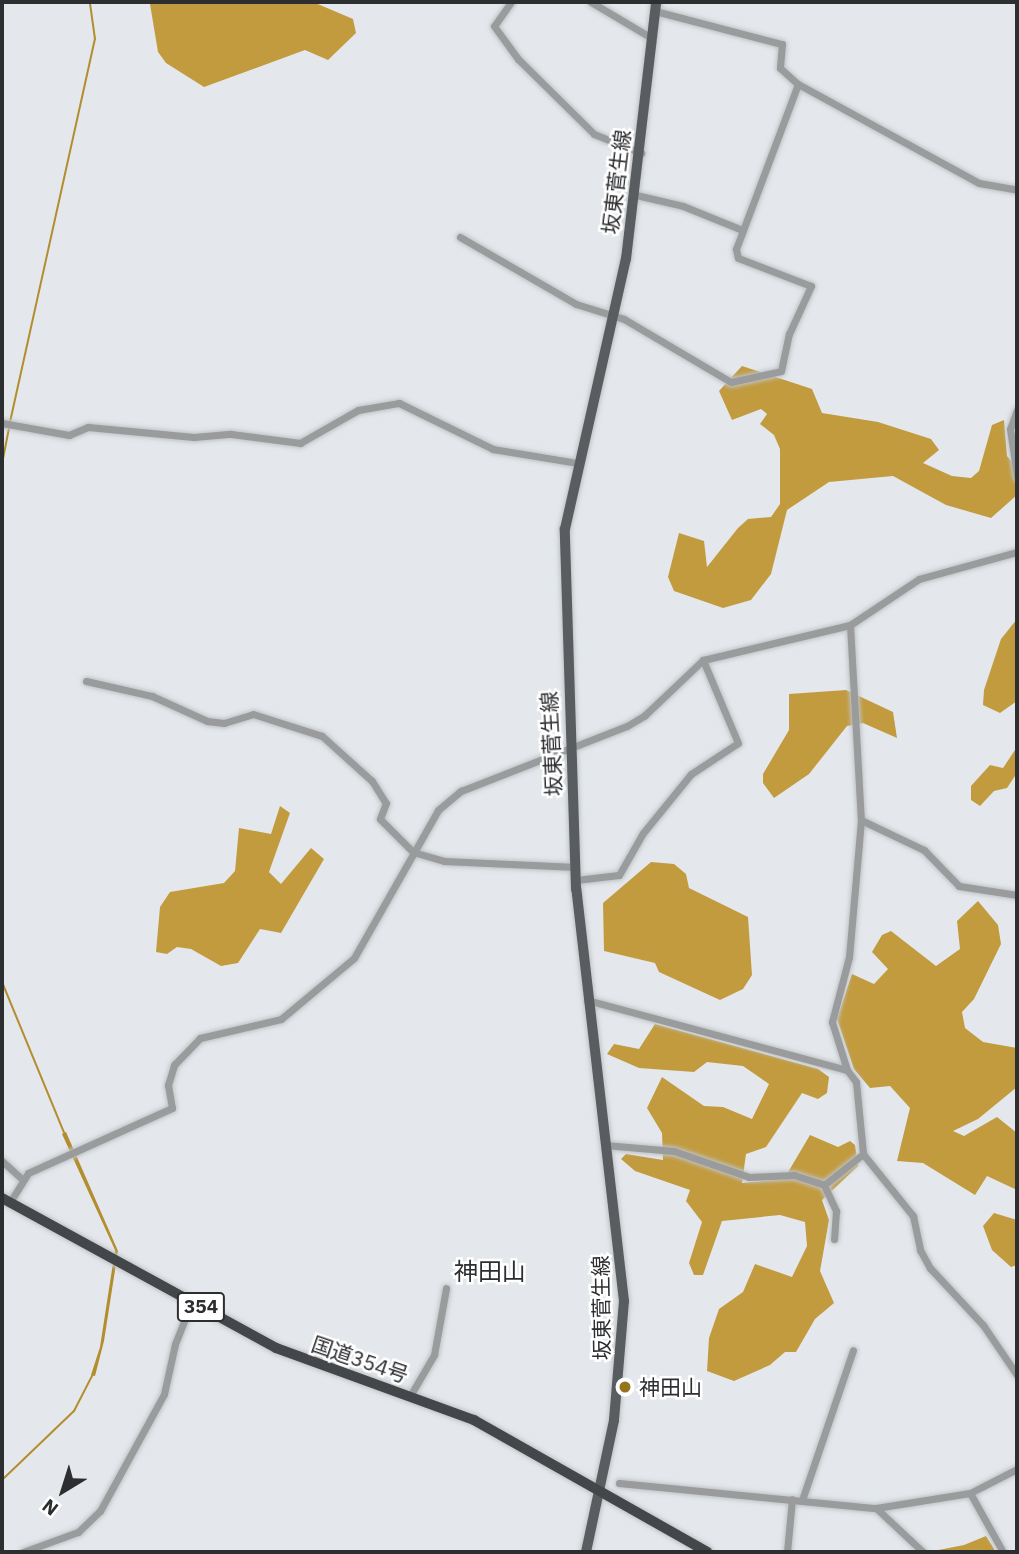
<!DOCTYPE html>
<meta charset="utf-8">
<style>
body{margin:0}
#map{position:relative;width:1019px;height:1554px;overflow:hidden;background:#e4e8ec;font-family:"IBM Plex Sans","Noto Sans JP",sans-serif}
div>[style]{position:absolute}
.forest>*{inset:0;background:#c29b3f}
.water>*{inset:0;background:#b38d2e}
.stream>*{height:2px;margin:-1px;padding:0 1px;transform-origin:1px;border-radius:1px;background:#b38d2e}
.roads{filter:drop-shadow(0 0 2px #bfc3c6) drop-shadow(0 0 2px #bfc3c6)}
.minor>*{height:7px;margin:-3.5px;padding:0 3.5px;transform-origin:3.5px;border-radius:3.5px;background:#999b9d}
.major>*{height:10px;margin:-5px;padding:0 5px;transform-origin:5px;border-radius:5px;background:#5a5d60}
.highway>*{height:10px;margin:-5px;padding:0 5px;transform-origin:5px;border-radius:5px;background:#44474a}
.dots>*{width:19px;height:19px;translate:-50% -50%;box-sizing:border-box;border:4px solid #fff;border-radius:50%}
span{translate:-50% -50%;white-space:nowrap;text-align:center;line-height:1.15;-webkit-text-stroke:5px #fff;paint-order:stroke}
.shield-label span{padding:2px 5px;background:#fff;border:2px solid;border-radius:5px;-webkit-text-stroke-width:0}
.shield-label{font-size:19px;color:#2d2e30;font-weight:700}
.street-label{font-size:21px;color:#2d2e30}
.poi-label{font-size:21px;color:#2d2e30}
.left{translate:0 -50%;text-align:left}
.quarter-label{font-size:24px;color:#2d2e30}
.frame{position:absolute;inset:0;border:4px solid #2d2e30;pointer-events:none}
.north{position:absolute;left:28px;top:1456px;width:70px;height:70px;-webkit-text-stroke:5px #fff;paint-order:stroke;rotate:218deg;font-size:19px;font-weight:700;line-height:28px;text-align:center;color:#2d2e30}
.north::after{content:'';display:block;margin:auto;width:24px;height:32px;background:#2d2e30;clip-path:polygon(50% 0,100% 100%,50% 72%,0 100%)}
</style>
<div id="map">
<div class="forest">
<div style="clip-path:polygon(155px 2px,313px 2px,353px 19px,356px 33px,328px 60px,305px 50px,204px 87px,166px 63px,158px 52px,150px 4px)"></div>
<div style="clip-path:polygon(742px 366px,812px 389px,822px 413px,878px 422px,931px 439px,939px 450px,923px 463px,952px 476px,971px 478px,979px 471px,992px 425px,1004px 420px,1007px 456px,1017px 468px,1017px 495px,991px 518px,946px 505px,893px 476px,829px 482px,787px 510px,771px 574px,751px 600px,723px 608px,674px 591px,668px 577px,679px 533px,704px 541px,707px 567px,738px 528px,748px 519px,771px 517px,780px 504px,780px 449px,774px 435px,760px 424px,767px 414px,761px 409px,732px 420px,719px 391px)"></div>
<div style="clip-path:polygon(1017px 619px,1017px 701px,1000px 713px,983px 705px,984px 690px,1001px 639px)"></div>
<div style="clip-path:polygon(846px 690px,893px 712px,897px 738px,863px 723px,847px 726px,809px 774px,774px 798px,763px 783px,763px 774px,789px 730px,789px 694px)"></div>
<div style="clip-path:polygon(1017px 747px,1017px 773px,1007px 788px,994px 791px,980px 806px,971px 800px,971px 786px,990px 765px,1003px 768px)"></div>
<div style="clip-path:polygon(280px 806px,290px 813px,269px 872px,281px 884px,311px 848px,324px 859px,281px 933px,260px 929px,238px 963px,221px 966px,191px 949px,177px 947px,167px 954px,156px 952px,160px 907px,170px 892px,224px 883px,235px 871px,239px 828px,271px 834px)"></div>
<div style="clip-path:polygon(651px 862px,674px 864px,686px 874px,689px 888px,748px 917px,752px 975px,743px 989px,720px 1000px,659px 972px,655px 963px,604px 951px,603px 903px)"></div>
<div style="clip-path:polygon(978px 901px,998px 925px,1001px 944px,974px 999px,962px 1012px,965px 1028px,983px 1042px,1017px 1048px,1017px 1087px,978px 1119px,953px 1131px,964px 1136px,997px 1117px,1017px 1133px,1017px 1190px,987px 1176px,975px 1195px,923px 1163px,897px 1161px,910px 1108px,890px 1086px,870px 1088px,854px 1069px,837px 1019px,852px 974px,874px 984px,888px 969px,872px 952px,882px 935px,891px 931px,936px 966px,960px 949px,957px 921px)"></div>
<div style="clip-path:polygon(655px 1024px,818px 1069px,829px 1077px,827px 1093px,818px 1099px,802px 1093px,766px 1147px,746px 1154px,742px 1183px,784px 1179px,810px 1135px,838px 1147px,850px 1141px,855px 1145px,858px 1166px,822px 1200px,829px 1220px,820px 1271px,834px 1303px,815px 1319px,796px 1352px,785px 1352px,770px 1365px,734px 1381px,707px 1371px,709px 1338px,719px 1309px,743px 1292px,755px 1264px,792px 1277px,807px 1246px,805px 1222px,780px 1215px,722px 1221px,703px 1275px,694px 1275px,689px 1263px,702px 1222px,686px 1201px,690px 1190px,635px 1171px,621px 1159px,626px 1154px,663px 1160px,662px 1133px,647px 1108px,662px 1077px,704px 1106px,723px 1107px,752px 1119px,769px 1084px,743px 1066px,707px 1062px,694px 1072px,639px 1068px,607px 1054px,614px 1044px,639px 1049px)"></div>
<div style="clip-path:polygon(994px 1213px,1017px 1220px,1017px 1265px,1011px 1267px,992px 1250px,983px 1226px)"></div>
<div style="clip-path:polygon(986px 1536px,996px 1552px,928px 1552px,964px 1545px)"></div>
</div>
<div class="water">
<div style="clip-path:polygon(66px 1132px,118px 1251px,104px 1341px,95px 1376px,91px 1375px,100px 1347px,115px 1250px,62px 1134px)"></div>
</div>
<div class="stream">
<div style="left:10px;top:422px;width:392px;rotate:-77.5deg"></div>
<div style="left:95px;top:39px;width:37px;rotate:-98deg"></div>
<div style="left:2px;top:464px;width:38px;rotate:-79deg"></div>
<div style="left:2px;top:982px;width:165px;rotate:67.6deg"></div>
<div style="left:2px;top:1480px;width:100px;rotate:-43.8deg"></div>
<div style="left:74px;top:1411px;width:42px;rotate:-62.8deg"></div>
</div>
<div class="roads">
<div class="minor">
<div style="left:511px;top:2px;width:29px;rotate:125deg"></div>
<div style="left:494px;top:26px;width:41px;rotate:54deg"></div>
<div style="left:518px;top:59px;width:107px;rotate:44.6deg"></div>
<div style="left:594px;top:134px;width:51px;rotate:22deg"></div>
<div style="left:591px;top:2px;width:69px;rotate:30.7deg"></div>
<div style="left:655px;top:11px;width:131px;rotate:14.6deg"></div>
<div style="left:782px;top:44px;width:24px;rotate:95deg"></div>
<div style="left:780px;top:68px;width:24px;rotate:42deg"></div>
<div style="left:798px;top:84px;width:206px;rotate:28.7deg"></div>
<div style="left:979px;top:183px;width:39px;rotate:10deg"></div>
<div style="left:636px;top:195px;width:48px;rotate:13.2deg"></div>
<div style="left:683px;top:206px;width:64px;rotate:22.1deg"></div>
<div style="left:460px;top:237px;width:134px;rotate:30deg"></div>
<div style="left:576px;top:304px;width:50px;rotate:17.4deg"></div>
<div style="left:624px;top:319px;width:124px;rotate:30.5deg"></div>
<div style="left:731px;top:382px;width:51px;rotate:-12.4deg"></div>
<div style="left:781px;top:371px;width:38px;rotate:-78deg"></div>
<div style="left:789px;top:334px;width:53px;rotate:-65.4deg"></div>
<div style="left:811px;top:286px;width:78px;rotate:-159deg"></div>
<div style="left:738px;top:258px;width:9px;rotate:-103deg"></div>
<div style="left:736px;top:249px;width:176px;rotate:-69.4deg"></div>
<div style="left:1017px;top:410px;width:20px;rotate:110deg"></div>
<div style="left:1010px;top:429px;width:48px;rotate:81.5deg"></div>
<div style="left:2px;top:423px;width:68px;rotate:10.2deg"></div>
<div style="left:69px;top:435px;width:21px;rotate:-23deg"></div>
<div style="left:88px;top:427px;width:106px;rotate:5.4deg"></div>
<div style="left:194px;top:437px;width:37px;rotate:-5deg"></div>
<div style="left:231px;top:434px;width:70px;rotate:7.4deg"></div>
<div style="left:300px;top:443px;width:67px;rotate:-29.6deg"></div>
<div style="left:358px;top:410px;width:42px;rotate:-9.7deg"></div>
<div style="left:399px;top:403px;width:105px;rotate:26.1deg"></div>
<div style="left:493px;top:449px;width:86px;rotate:9.4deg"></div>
<div style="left:850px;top:625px;width:195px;rotate:86.8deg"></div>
<div style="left:861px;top:820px;width:138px;rotate:95deg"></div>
<div style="left:849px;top:957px;width:67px;rotate:104.7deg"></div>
<div style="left:832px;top:1022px;width:50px;rotate:72.6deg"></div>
<div style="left:847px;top:1070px;width:15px;rotate:53deg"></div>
<div style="left:856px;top:1082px;width:72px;rotate:84.4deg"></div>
<div style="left:863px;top:1154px;width:80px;rotate:51.1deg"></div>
<div style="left:913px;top:1216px;width:35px;rotate:78deg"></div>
<div style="left:920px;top:1250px;width:21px;rotate:61deg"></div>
<div style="left:930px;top:1268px;width:78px;rotate:47.1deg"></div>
<div style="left:983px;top:1325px;width:60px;rotate:55.8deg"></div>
<div style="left:86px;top:681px;width:68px;rotate:12.8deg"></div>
<div style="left:152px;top:696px;width:60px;rotate:24.4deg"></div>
<div style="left:207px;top:721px;width:17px;rotate:7deg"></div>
<div style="left:224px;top:723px;width:30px;rotate:-17deg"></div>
<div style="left:253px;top:714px;width:72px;rotate:17.7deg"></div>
<div style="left:322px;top:736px;width:67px;rotate:42deg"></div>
<div style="left:372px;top:781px;width:26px;rotate:58deg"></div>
<div style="left:386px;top:803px;width:17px;rotate:111deg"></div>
<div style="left:380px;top:819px;width:47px;rotate:45deg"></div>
<div style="left:413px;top:852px;width:32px;rotate:16deg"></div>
<div style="left:444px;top:861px;width:132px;rotate:2.6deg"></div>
<div style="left:861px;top:820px;width:70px;rotate:25.5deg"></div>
<div style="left:924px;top:850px;width:50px;rotate:45.8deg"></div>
<div style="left:959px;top:886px;width:59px;rotate:8.8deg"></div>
<div style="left:576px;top:880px;width:43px;rotate:-6.6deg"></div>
<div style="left:619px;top:875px;width:48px;rotate:-60.3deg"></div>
<div style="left:643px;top:833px;width:76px;rotate:-50.9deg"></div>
<div style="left:691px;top:774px;width:56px;rotate:-33.4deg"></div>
<div style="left:738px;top:743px;width:90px;rotate:-112.9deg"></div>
<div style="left:587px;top:1000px;width:269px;rotate:15.1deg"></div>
<div style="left:605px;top:1145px;width:69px;rotate:5deg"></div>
<div style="left:674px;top:1151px;width:79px;rotate:19.1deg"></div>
<div style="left:749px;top:1177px;width:45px;rotate:-2.5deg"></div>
<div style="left:794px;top:1175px;width:32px;rotate:18deg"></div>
<div style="left:824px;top:1185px;width:29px;rotate:65deg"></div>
<div style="left:836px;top:1211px;width:28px;rotate:94deg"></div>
<div style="left:2px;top:1161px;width:25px;rotate:42deg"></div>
<div style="left:824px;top:1185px;width:50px;rotate:-38.5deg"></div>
<div style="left:10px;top:1202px;width:34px;rotate:-58deg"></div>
<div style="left:28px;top:1173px;width:158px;rotate:-24.3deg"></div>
<div style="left:172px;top:1108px;width:23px;rotate:-100deg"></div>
<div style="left:168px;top:1085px;width:21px;rotate:-73deg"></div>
<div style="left:174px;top:1065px;width:37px;rotate:-46deg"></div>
<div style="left:200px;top:1038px;width:83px;rotate:-13.2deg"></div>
<div style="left:281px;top:1019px;width:95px;rotate:-39.9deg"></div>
<div style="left:354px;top:958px;width:170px;rotate:-60.4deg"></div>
<div style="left:438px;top:810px;width:30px;rotate:-40deg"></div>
<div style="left:461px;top:791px;width:178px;rotate:-21.4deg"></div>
<div style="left:627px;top:726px;width:21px;rotate:-31deg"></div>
<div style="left:645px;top:715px;width:80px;rotate:-43.5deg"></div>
<div style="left:703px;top:660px;width:151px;rotate:-13.4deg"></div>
<div style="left:850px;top:625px;width:83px;rotate:-33.7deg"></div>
<div style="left:919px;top:579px;width:102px;rotate:-15.4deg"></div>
<div style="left:410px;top:1396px;width:48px;rotate:-59.7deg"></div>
<div style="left:434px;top:1355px;width:68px;rotate:-79.8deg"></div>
<div style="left:619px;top:1483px;width:258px;rotate:5.6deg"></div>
<div style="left:876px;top:1508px;width:95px;rotate:-9.1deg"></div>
<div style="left:970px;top:1493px;width:53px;rotate:-27.1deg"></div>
<div style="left:970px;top:1493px;width:68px;rotate:60.8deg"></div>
<div style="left:802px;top:1500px;width:158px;rotate:-71.2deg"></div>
<div style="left:876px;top:1508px;width:64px;rotate:43.1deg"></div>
<div style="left:23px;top:1552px;width:59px;rotate:-20deg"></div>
<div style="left:78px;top:1532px;width:30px;rotate:-44deg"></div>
<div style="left:100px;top:1511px;width:133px;rotate:-61.3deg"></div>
<div style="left:164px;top:1394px;width:51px;rotate:-77.6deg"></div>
<div style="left:175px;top:1344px;width:46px;rotate:-68.4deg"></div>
<div style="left:787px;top:1552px;width:53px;rotate:-84.6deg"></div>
</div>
<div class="major">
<div style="left:586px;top:1552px;width:135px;rotate:-78deg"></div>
<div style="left:614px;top:1420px;width:119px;rotate:-85.2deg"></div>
<div style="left:624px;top:1301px;width:415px;rotate:-96.6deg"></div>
<div style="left:576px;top:889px;width:360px;rotate:-91.8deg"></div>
<div style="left:565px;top:529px;width:277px;rotate:-77.3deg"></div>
<div style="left:626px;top:259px;width:259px;rotate:-83.3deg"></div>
</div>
<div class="highway">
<div style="left:2px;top:1198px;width:312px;rotate:28.7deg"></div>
<div style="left:276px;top:1348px;width:211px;rotate:20deg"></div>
<div style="left:474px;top:1420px;width:268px;rotate:29.5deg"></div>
</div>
</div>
<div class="dots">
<div style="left:625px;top:1387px;background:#96741d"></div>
</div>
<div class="shield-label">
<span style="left:201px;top:1307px">354</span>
</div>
<div class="street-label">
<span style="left:616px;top:182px;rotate:-83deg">坂東菅生線</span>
<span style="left:551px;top:744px;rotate:-93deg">坂東菅生線</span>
<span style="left:601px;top:1308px;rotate:-91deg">坂東菅生線</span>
<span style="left:360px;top:1359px;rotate:19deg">国道354号</span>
</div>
<div class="poi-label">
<span class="left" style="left:639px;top:1387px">神田山</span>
</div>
<div class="quarter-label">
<span style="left:490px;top:1272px">神田山</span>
</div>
<div class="frame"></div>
<div class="north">N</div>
</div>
